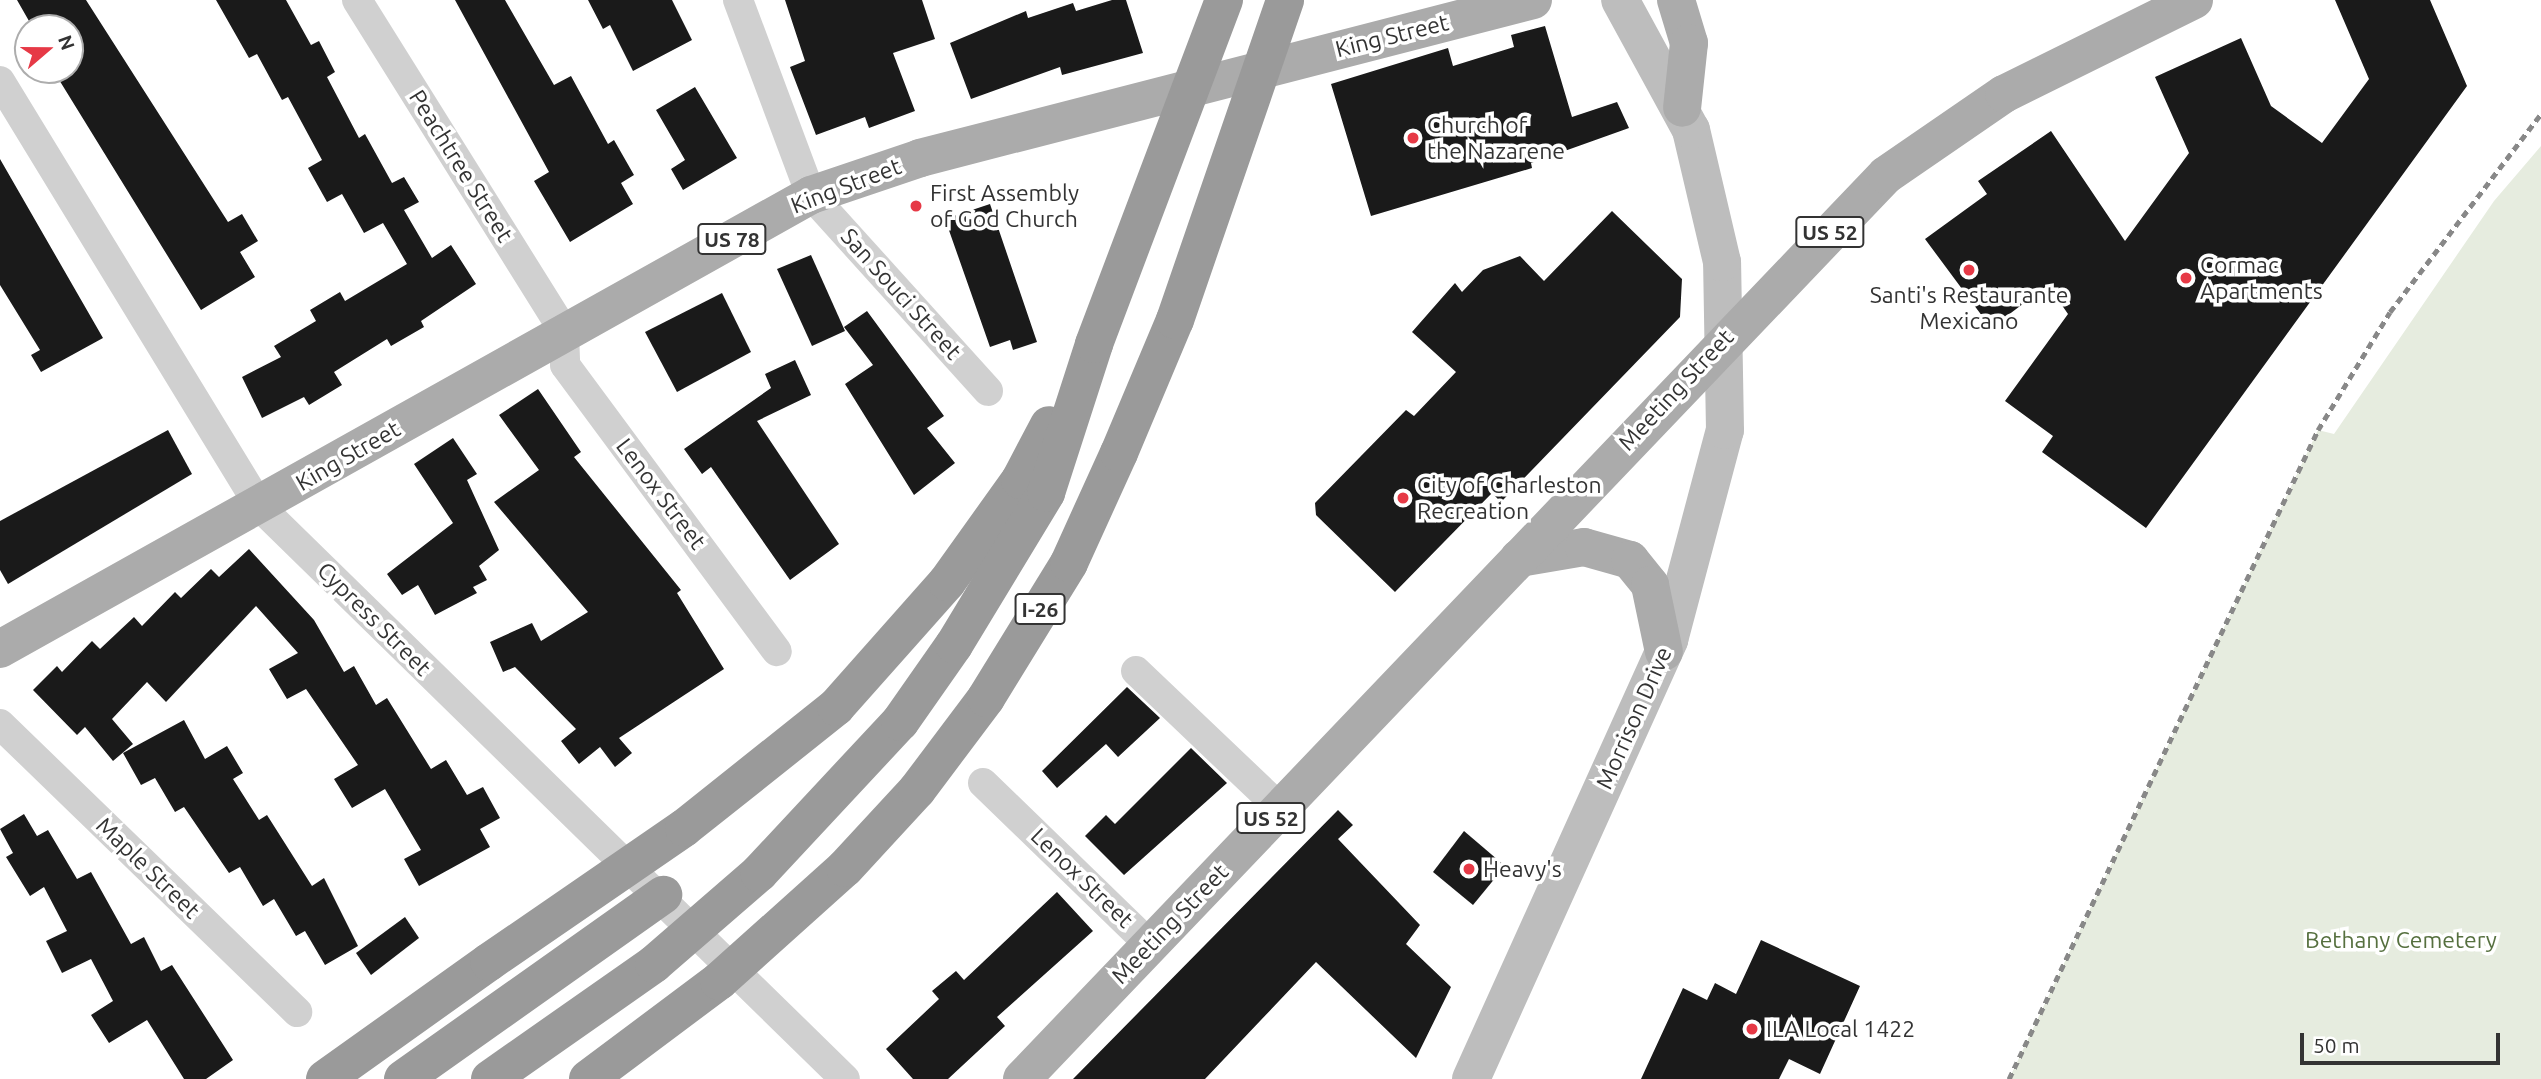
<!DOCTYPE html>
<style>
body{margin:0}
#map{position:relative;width:2541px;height:1079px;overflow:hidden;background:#fff;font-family:Ubuntu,sans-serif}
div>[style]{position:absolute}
.green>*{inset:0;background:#e6ecdf}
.building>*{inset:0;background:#1a1a1a}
.street>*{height:30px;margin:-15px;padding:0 15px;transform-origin:15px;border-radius:15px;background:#d0d0d0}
.secondary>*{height:38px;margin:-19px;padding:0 19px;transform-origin:19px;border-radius:19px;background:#bdbdbd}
.primary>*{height:38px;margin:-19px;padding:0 19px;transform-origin:19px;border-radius:19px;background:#ababab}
.highway>*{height:38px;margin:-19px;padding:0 19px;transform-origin:19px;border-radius:19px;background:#9a9a9a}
.rail>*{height:5px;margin-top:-2.5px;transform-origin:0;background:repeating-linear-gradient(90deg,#888 0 7px,transparent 0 12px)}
.highway-bridge>*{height:38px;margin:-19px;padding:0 19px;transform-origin:19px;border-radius:19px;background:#9a9a9a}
.dots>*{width:19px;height:19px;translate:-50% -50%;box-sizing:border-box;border:4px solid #fff;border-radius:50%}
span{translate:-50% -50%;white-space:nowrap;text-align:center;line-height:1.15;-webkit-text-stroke:7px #fff;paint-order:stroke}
.shield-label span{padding:2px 5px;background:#fff;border:2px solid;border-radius:5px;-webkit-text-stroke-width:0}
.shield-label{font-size:21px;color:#333;font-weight:700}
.street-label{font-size:23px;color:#333}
.poi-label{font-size:23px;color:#333}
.left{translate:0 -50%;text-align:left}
.park-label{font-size:23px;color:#56703f}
.north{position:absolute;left:14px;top:14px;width:70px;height:70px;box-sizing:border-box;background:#fff;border:2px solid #adadad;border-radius:50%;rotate:70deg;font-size:19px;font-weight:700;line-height:28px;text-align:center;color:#333}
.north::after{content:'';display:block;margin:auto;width:24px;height:32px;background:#e63946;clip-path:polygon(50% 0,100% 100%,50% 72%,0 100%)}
.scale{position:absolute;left:2300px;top:1033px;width:200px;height:32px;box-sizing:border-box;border:4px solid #333;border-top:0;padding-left:9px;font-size:21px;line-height:24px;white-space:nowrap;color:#333;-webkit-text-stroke:5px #fff;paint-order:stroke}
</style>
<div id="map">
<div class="green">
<div style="clip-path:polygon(2541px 146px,2541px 1079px,2009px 1079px,2318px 430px,2334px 434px,2494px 201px)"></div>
</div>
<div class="building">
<div style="clip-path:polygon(17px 0,86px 0,228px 222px,242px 214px,258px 241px,240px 252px,255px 277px,201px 310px,53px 70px,70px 70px,70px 28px,33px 28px)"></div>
<div style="clip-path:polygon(216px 0,286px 0,311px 45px,319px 41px,335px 72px,327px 77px,359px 138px,365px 134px,392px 183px,404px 177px,419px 202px,404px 210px,432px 258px,451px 245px,476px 284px,421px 321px,424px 327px,391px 346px,387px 339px,334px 372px,342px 385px,309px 405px,304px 397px,262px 418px,242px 377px,281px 357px,274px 346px,316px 321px,310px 310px,340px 292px,345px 301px,407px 264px,383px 223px,364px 233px,342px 194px,327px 202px,308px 168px,322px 160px,288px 97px,282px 100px,257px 54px,249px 58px)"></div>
<div style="clip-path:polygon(455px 0,505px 0,554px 85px,571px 76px,608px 144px,614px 140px,634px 175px,621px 183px,633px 204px,570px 242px,534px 181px,549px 172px)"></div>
<div style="clip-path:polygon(588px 0,672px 0,692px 40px,633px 71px,610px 25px,603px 29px)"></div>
<div style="clip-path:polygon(785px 0,922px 0,935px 39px,893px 53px,915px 111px,869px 128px,865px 117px,816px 135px,790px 67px,805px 61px)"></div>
<div style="clip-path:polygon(1112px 0,1126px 0,1143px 53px,1062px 75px,1060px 67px,971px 99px,950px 43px,1026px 11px,1028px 18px,1073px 3px,1076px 11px)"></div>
<div style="clip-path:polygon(2335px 0,2430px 0,2467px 86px,2146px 528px,2042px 452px,2053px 436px,2005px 401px,2068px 314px,2048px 285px,1991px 328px,1925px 239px,1987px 194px,1978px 181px,2051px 131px,2125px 241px,2189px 153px,2155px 77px,2241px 38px,2271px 106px,2322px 143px,2369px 79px)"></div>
<div style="clip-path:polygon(1545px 26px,1572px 117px,1617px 102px,1629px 128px,1531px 163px,1532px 168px,1371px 216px,1331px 84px,1448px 48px,1453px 66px,1514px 47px,1511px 35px)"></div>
<div style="clip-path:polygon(695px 87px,737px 158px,683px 190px,671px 169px,685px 160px,656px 110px)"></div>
<div style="clip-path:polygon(0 159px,103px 338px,41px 372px,31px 355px,40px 350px,0 285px)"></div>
<div style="clip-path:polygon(990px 204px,1037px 342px,1013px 350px,1010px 340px,990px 347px,945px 219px)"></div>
<div style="clip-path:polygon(1612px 211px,1682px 279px,1680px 317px,1501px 502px,1492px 493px,1395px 592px,1316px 515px,1315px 503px,1406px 410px,1414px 416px,1456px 372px,1412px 332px,1455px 283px,1462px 292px,1483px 270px,1520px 256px,1544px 281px)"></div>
<div style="clip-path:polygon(811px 255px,845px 331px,812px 346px,777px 269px)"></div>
<div style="clip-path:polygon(722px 293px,751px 352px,677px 392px,645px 332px)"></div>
<div style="clip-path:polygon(867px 311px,944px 416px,927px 428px,955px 463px,914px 495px,845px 384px,873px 365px,844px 327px)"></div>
<div style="clip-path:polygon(795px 360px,811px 395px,757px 421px,839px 544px,790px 580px,711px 467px,702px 474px,684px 449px,771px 388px,765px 374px)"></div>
<div style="clip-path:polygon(538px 389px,581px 452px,574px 457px,681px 590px,677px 593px,724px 669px,619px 738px,632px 753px,615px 767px,600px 747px,579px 764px,561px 741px,576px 729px,515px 667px,503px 672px,490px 642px,532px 623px,541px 641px,588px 612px,494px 502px,539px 470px,499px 415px)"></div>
<div style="clip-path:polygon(168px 430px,192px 474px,8px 584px,0 570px,0 521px)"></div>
<div style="clip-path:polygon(453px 438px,477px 474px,467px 480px,499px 550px,479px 566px,487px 580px,473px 587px,477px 593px,435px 615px,418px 585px,402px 595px,387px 574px,453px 523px,414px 464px)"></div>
<div style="clip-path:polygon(249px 549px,314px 620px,344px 672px,354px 666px,376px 705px,387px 698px,431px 769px,446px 760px,467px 795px,483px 787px,500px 818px,480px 829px,490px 847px,419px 886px,404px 859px,421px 850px,385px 789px,352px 808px,334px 779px,358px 765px,306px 689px,287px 699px,269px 669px,298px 653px,256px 606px,166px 702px,147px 682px,112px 719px,133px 744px,113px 761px,85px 727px,77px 735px,33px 690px,57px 666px,62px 672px,92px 641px,100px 649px,134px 617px,142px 626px,175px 592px,181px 598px,211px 569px,219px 577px)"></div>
<div style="clip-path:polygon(1127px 687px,1160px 718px,1118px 757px,1106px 744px,1057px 788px,1042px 771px)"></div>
<div style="clip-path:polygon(184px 720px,205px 759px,227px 746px,243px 773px,233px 779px,259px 820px,267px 815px,312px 886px,324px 878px,358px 946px,325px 965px,305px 931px,296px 936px,274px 899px,263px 906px,240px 867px,229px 873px,184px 807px,175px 812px,155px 778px,141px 785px,123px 753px)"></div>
<div style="clip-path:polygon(1191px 748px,1227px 783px,1124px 875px,1085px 836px,1106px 815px,1115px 824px)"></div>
<div style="clip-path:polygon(1338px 810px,1353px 825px,1338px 839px,1420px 925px,1406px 944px,1451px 987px,1416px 1058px,1316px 962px,1205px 1079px,1073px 1079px)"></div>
<div style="clip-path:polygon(24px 814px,37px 836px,48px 830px,77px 879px,91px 872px,131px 944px,144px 937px,161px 971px,172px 965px,233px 1060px,206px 1079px,184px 1079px,147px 1020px,109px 1043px,91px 1015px,113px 1001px,91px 959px,62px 973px,46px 941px,67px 931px,44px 887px,30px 896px,6px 857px,13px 853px,0 829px)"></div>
<div style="clip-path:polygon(1464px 831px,1505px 866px,1473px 905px,1433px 872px)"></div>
<div style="clip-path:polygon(1057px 892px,1093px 931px,997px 1017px,1005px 1026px,948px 1079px,913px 1079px,886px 1049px,939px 999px,932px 991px,956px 971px,964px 980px)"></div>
<div style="clip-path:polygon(405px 917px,419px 938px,371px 975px,356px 953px)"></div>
<div style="clip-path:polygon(1761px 940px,1860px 986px,1820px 1074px,1789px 1059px,1779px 1079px,1641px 1079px,1683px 988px,1707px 1000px,1715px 983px,1736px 994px)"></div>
</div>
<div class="street">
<div style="left:357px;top:0;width:390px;rotate:58deg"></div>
<div style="left:564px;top:331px;width:34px;rotate:88deg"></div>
<div style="left:565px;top:365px;width:356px;rotate:53.5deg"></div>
<div style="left:738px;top:0;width:208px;rotate:69.5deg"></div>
<div style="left:811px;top:195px;width:264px;rotate:47.9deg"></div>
<div style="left:0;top:81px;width:499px;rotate:58.6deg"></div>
<div style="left:260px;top:507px;width:818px;rotate:44.36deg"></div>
<div style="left:1136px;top:671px;width:199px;rotate:43.6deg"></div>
<div style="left:0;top:724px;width:414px;rotate:44.1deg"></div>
<div style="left:983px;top:783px;width:233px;rotate:44.1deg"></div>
</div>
<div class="secondary">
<div style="left:1471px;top:1079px;width:482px;rotate:-65.7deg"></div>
<div style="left:1669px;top:640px;width:217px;rotate:-75.1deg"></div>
<div style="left:1725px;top:430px;width:168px;rotate:-91deg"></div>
<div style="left:1722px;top:262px;width:136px;rotate:-103.2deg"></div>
<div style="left:1691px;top:130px;width:148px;rotate:-118.6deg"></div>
</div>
<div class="primary">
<div style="left:1676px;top:0;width:45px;rotate:73.2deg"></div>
<div style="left:1689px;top:43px;width:65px;rotate:96.1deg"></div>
<div style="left:1519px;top:558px;width:66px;rotate:-9.6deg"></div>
<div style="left:1584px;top:547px;width:48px;rotate:15.8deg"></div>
<div style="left:1630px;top:560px;width:32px;rotate:51deg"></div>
<div style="left:1650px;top:585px;width:68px;rotate:78.2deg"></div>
<div style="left:0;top:649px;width:929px;rotate:-29.24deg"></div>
<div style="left:811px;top:195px;width:115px;rotate:-18.7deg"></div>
<div style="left:920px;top:158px;width:633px;rotate:-14.45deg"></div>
<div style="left:1022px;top:1079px;width:1250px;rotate:-46.3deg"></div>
<div style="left:1886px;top:175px;width:143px;rotate:-34.5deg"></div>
<div style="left:2004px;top:94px;width:212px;rotate:-26.3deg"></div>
</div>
<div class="highway">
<div style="left:325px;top:1079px;width:201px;rotate:-35.5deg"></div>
<div style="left:403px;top:1079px;width:319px;rotate:-35.3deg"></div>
</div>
<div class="rail">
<div style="left:2009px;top:1079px;width:719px;rotate:-64.54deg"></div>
<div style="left:2318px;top:430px;width:138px;rotate:-58.6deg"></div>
<div style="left:2390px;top:312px;width:249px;rotate:-52.7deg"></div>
</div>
<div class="highway-bridge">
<div style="left:489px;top:962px;width:237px;rotate:-34.5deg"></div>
<div style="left:684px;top:828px;width:194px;rotate:-38.5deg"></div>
<div style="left:836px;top:707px;width:167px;rotate:-48.4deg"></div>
<div style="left:947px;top:582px;width:125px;rotate:-54.4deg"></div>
<div style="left:1020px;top:480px;width:62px;rotate:-62.2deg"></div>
<div style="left:490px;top:1079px;width:200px;rotate:-35deg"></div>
<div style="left:654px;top:964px;width:139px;rotate:-40.9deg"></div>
<div style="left:759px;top:873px;width:207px;rotate:-47deg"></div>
<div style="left:900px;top:722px;width:94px;rotate:-55deg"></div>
<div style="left:954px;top:645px;width:178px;rotate:-58.8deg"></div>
<div style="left:1046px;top:493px;width:157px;rotate:-72.1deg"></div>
<div style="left:1094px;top:344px;width:368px;rotate:-69.3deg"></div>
<div style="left:588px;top:1079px;width:164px;rotate:-36.8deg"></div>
<div style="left:719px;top:981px;width:169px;rotate:-41.9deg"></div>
<div style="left:845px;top:868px;width:106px;rotate:-47.3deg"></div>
<div style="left:917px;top:790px;width:115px;rotate:-53.1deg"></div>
<div style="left:986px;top:698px;width:158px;rotate:-58.4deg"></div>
<div style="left:1069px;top:563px;width:121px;rotate:-65.6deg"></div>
<div style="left:1119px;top:453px;width:144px;rotate:-67.2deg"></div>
<div style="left:1175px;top:320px;width:338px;rotate:-71deg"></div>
</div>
<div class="dots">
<div style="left:1413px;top:138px;background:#e63946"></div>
<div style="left:916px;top:206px;background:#e63946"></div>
<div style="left:1969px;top:270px;background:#e63946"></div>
<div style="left:2186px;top:278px;background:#e63946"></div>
<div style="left:1403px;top:498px;background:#e63946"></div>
<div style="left:1469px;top:869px;background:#e63946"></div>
<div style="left:1752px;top:1029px;background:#e63946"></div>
</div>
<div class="shield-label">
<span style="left:1830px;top:232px">US 52</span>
<span style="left:732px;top:239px">US 78</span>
<span style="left:1040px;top:609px">I-26</span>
<span style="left:1271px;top:818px">US 52</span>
</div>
<div class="street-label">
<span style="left:1392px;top:36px;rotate:-14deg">King Street</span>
<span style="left:461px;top:166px;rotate:58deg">Peachtree Street</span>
<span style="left:846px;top:186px;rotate:-21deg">King Street</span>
<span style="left:901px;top:294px;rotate:48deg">San Souci Street</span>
<span style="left:1676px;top:390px;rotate:-47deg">Meeting Street</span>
<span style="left:348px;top:456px;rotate:-30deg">King Street</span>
<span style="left:661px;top:494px;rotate:53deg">Lenox Street</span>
<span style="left:374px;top:619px;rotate:45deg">Cypress Street</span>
<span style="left:1634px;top:718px;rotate:-66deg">Morrison Drive</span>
<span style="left:148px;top:868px;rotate:44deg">Maple Street</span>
<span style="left:1082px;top:878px;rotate:44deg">Lenox Street</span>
<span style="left:1170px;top:924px;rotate:-46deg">Meeting Street</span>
</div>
<div class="poi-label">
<span class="left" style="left:1427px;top:138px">Church of<br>the Nazarene</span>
<span class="left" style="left:930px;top:206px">First Assembly<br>of God Church</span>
<span class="left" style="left:2200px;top:278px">Cormac<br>Apartments</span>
<span style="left:1969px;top:308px">Santi's Restaurante<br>Mexicano</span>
<span class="left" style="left:1417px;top:498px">City of Charleston<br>Recreation</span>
<span class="left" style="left:1483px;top:869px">Heavy's</span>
<span class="left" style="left:1766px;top:1029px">ILA Local 1422</span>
</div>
<div class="park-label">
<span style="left:2401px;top:940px">Bethany Cemetery</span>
</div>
<div class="north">N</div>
<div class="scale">50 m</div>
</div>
